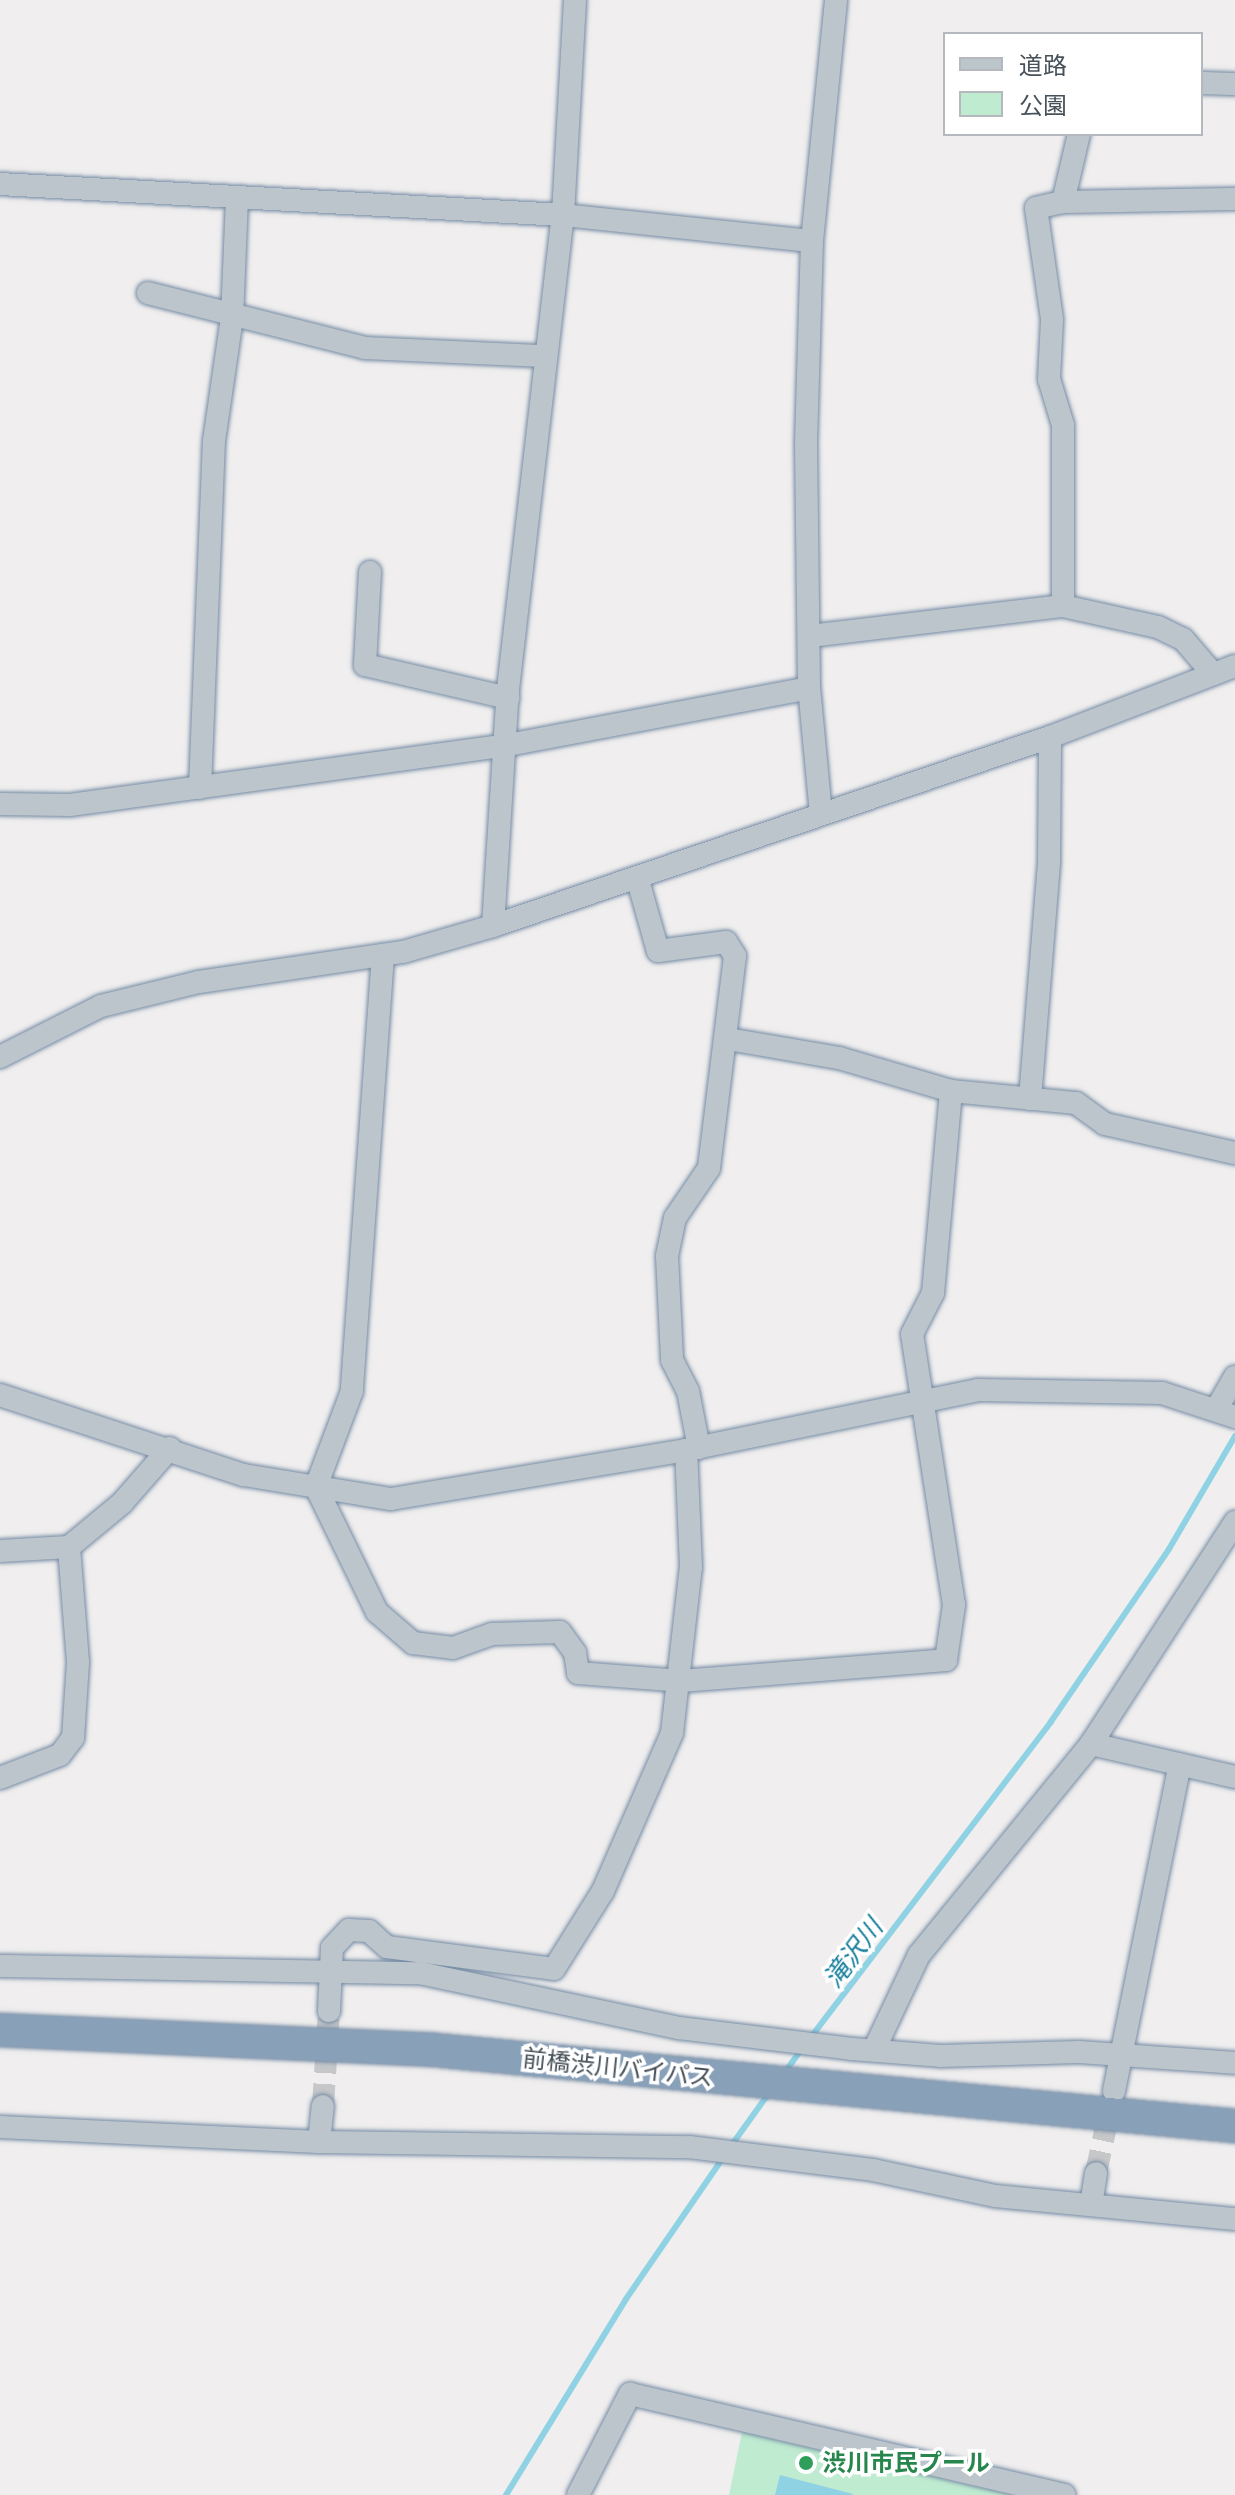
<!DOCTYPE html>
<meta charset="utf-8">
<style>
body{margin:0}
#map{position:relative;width:1235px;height:2495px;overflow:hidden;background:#f0eeee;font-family:"Titillium Web","Noto Sans JP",sans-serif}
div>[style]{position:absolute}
.green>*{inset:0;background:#bfebd0}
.water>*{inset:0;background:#8fd2e4}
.stream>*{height:6px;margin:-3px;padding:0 3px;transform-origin:3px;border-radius:3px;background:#8fd2e4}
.minor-tunnel>*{height:22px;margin-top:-11px;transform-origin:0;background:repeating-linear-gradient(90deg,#c6c7c9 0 22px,transparent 0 33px)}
.roads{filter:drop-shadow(0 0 2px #748ba4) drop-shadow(0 0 2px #748ba4)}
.minor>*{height:22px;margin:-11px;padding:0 11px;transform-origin:11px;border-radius:11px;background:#bdc5cc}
.highway>*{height:32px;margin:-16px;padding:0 16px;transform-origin:16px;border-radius:16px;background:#89a0b9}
.dots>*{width:22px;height:22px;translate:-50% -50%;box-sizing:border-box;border:4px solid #fff;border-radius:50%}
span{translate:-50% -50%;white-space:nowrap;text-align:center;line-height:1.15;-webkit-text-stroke:7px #fff;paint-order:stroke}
.street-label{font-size:24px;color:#475159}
.leisure-label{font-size:24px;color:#27864d;font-weight:700}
.left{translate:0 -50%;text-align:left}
.water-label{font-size:26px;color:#177f9c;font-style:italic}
.legend{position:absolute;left:943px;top:32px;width:260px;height:104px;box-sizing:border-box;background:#fff;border:2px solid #b5b9bd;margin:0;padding:10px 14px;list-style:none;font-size:24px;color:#475159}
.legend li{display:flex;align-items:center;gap:16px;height:40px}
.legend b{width:40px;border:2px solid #b5b9bd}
</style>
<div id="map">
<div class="green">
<div style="clip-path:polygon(742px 2432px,1012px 2495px,729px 2495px)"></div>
</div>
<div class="water">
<div style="clip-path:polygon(780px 2475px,853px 2494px,852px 2495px,775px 2495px)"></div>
</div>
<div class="stream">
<div style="left:811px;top:2037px;width:395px;rotate:-52.7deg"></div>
<div style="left:1050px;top:1723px;width:211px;rotate:-55.6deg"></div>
<div style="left:1169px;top:1549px;width:131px;rotate:-59.7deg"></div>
<div style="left:785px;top:2072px;width:29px;rotate:-54deg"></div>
<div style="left:731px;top:2146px;width:65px;rotate:-54.4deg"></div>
<div style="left:506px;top:2495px;width:230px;rotate:-58.5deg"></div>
<div style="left:626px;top:2299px;width:175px;rotate:-55.5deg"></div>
</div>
<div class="minor-tunnel">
<div style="left:323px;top:2106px;width:95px;rotate:-86.4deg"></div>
<div style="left:1096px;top:2173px;width:72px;rotate:-77.9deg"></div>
</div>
<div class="roads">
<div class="minor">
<div style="left:1201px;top:83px;width:34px;rotate:2deg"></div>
<div style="left:0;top:184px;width:564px;rotate:3.15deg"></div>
<div style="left:563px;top:215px;width:250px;rotate:6deg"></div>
<div style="left:1063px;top:202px;width:70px;rotate:-76.8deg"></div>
<div style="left:148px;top:293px;width:224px;rotate:14.2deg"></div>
<div style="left:365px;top:348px;width:179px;rotate:2.6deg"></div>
<div style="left:370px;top:572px;width:93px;rotate:93.1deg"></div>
<div style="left:365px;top:665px;width:147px;rotate:13deg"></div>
<div style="left:1063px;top:606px;width:181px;rotate:-90deg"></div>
<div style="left:1063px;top:425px;width:48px;rotate:-106.9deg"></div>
<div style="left:1049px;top:379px;width:60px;rotate:-87.1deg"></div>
<div style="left:1052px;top:319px;width:112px;rotate:-98.2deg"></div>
<div style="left:1036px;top:208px;width:28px;rotate:-13deg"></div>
<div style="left:1063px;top:202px;width:172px;rotate:-1deg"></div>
<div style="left:810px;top:636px;width:255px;rotate:-6.8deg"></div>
<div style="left:1063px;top:606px;width:97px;rotate:12.5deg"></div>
<div style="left:1158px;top:627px;width:28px;rotate:26deg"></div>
<div style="left:1183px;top:639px;width:46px;rotate:49.4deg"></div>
<div style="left:200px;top:788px;width:347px;rotate:-87.7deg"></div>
<div style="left:214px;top:441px;width:124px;rotate:-81.7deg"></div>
<div style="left:232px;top:318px;width:119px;rotate:-87.6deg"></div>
<div style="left:0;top:804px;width:70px;rotate:0.8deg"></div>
<div style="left:70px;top:805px;width:442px;rotate:-7.8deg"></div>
<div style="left:508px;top:745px;width:306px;rotate:-10.7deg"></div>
<div style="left:821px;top:814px;width:127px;rotate:-95.4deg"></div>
<div style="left:809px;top:688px;width:245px;rotate:-90.7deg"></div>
<div style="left:806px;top:443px;width:202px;rotate:-88.3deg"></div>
<div style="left:812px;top:241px;width:242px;rotate:-84.3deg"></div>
<div style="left:637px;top:877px;width:77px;rotate:74.2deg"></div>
<div style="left:658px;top:951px;width:69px;rotate:-7.5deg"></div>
<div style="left:726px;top:942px;width:17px;rotate:57deg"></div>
<div style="left:735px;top:956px;width:214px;rotate:97deg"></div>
<div style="left:709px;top:1168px;width:60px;rotate:124.2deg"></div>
<div style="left:675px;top:1218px;width:39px;rotate:102deg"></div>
<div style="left:667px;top:1256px;width:104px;rotate:87.2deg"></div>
<div style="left:672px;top:1360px;width:35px;rotate:63deg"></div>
<div style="left:688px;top:1391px;width:58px;rotate:79.1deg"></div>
<div style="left:493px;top:926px;width:237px;rotate:-86.4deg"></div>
<div style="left:508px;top:689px;width:477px;rotate:-83.4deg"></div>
<div style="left:563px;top:215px;width:215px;rotate:-86.8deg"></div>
<div style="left:383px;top:955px;width:437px;rotate:94.1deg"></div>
<div style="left:352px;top:1391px;width:103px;rotate:110.6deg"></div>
<div style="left:316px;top:1487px;width:139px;rotate:64deg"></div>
<div style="left:377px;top:1612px;width:48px;rotate:40.7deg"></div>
<div style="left:413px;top:1643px;width:40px;rotate:7.1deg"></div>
<div style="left:453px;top:1648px;width:41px;rotate:-19.7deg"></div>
<div style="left:492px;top:1634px;width:68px;rotate:-1.7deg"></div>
<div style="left:560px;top:1632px;width:26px;rotate:54deg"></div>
<div style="left:575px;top:1653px;width:20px;rotate:81deg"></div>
<div style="left:578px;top:1673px;width:103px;rotate:4.4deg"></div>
<div style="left:681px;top:1681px;width:266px;rotate:-4.5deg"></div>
<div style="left:946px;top:1660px;width:56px;rotate:-81.7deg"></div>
<div style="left:954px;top:1605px;width:274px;rotate:-98.8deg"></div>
<div style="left:912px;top:1334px;width:46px;rotate:-62.9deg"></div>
<div style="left:933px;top:1293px;width:203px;rotate:-84.9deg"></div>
<div style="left:728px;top:1039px;width:113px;rotate:9.7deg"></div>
<div style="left:839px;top:1058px;width:117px;rotate:16.4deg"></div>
<div style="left:951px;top:1091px;width:126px;rotate:5.5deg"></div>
<div style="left:1076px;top:1103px;width:36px;rotate:36deg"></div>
<div style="left:1105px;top:1124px;width:133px;rotate:12.6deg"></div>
<div style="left:0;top:1057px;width:113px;rotate:-26.8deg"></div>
<div style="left:101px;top:1006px;width:101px;rotate:-13.8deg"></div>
<div style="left:199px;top:982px;width:206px;rotate:-8.4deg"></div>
<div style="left:403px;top:952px;width:94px;rotate:-16.1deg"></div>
<div style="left:493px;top:926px;width:588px;rotate:-18.74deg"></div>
<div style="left:1050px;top:737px;width:198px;rotate:-21deg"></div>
<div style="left:1030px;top:1099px;width:239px;rotate:-85.4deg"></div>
<div style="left:1049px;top:861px;width:124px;rotate:-89.5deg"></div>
<div style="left:0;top:1395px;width:257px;rotate:18.2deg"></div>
<div style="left:244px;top:1475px;width:149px;rotate:9.3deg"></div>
<div style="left:391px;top:1499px;width:299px;rotate:-9.4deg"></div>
<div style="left:686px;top:1450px;width:298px;rotate:-11.6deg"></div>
<div style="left:978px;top:1390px;width:184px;rotate:0.9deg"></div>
<div style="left:1162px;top:1393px;width:77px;rotate:18.2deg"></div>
<div style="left:1217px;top:1408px;width:36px;rotate:-60deg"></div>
<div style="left:0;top:1551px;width:69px;rotate:-3.3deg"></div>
<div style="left:69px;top:1547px;width:69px;rotate:-39.7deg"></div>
<div style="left:122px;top:1503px;width:73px;rotate:-48.9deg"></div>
<div style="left:1091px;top:1744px;width:148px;rotate:12.9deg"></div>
<div style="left:0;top:1778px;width:64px;rotate:-21deg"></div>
<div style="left:60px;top:1755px;width:21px;rotate:-53deg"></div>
<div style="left:73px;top:1738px;width:76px;rotate:-86.2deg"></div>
<div style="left:78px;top:1662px;width:115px;rotate:-94.5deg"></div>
<div style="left:0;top:1966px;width:420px;rotate:1deg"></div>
<div style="left:420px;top:1973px;width:265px;rotate:12deg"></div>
<div style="left:679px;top:2028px;width:174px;rotate:6.9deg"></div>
<div style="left:852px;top:2049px;width:88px;rotate:4.5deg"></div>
<div style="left:940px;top:2056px;width:139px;rotate:-1.6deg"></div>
<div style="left:1079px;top:2052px;width:156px;rotate:4deg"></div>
<div style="left:329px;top:2011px;width:63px;rotate:-87.3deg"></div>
<div style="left:332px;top:1948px;width:25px;rotate:-47deg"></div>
<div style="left:349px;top:1930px;width:20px;rotate:3deg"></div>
<div style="left:369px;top:1931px;width:24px;rotate:42deg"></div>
<div style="left:387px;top:1947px;width:168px;rotate:7.5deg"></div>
<div style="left:554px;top:1969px;width:92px;rotate:-57.9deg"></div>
<div style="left:603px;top:1891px;width:172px;rotate:-66.4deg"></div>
<div style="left:672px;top:1733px;width:167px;rotate:-83.5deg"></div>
<div style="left:691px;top:1567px;width:117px;rotate:-92.4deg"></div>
<div style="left:874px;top:2050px;width:105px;rotate:-64.7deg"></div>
<div style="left:919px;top:1955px;width:272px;rotate:-50.8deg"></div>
<div style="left:1091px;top:1744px;width:265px;rotate:-57deg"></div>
<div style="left:1114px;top:2091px;width:333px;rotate:-78.6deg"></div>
<div style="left:0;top:2127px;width:319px;rotate:2.7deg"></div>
<div style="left:319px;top:2142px;width:370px;rotate:0.8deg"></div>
<div style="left:689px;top:2147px;width:185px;rotate:7.1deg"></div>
<div style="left:873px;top:2170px;width:125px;rotate:12deg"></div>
<div style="left:995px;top:2196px;width:241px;rotate:5.5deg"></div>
<div style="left:319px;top:2142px;width:36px;rotate:-84deg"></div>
<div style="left:1091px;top:2205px;width:32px;rotate:-81deg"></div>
<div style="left:578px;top:2495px;width:114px;rotate:-62.8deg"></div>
<div style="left:630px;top:2394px;width:446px;rotate:13.1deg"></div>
</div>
<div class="highway">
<div style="left:0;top:2030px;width:434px;rotate:2.6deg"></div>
<div style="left:434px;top:2050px;width:805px;rotate:5.42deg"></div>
</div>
</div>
<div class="dots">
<div style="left:806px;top:2463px;background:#2e9e5b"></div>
</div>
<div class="street-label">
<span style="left:618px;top:2068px;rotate:6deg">前橋渋川バイパス</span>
</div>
<div class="leisure-label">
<span class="left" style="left:822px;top:2463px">渋川市民プール</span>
</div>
<div class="water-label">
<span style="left:853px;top:1953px;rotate:-53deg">滝沢川</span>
</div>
<ul class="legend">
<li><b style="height:10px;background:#bdc5cc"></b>道路</li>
<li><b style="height:22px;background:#bfebd0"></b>公園</li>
</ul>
</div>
